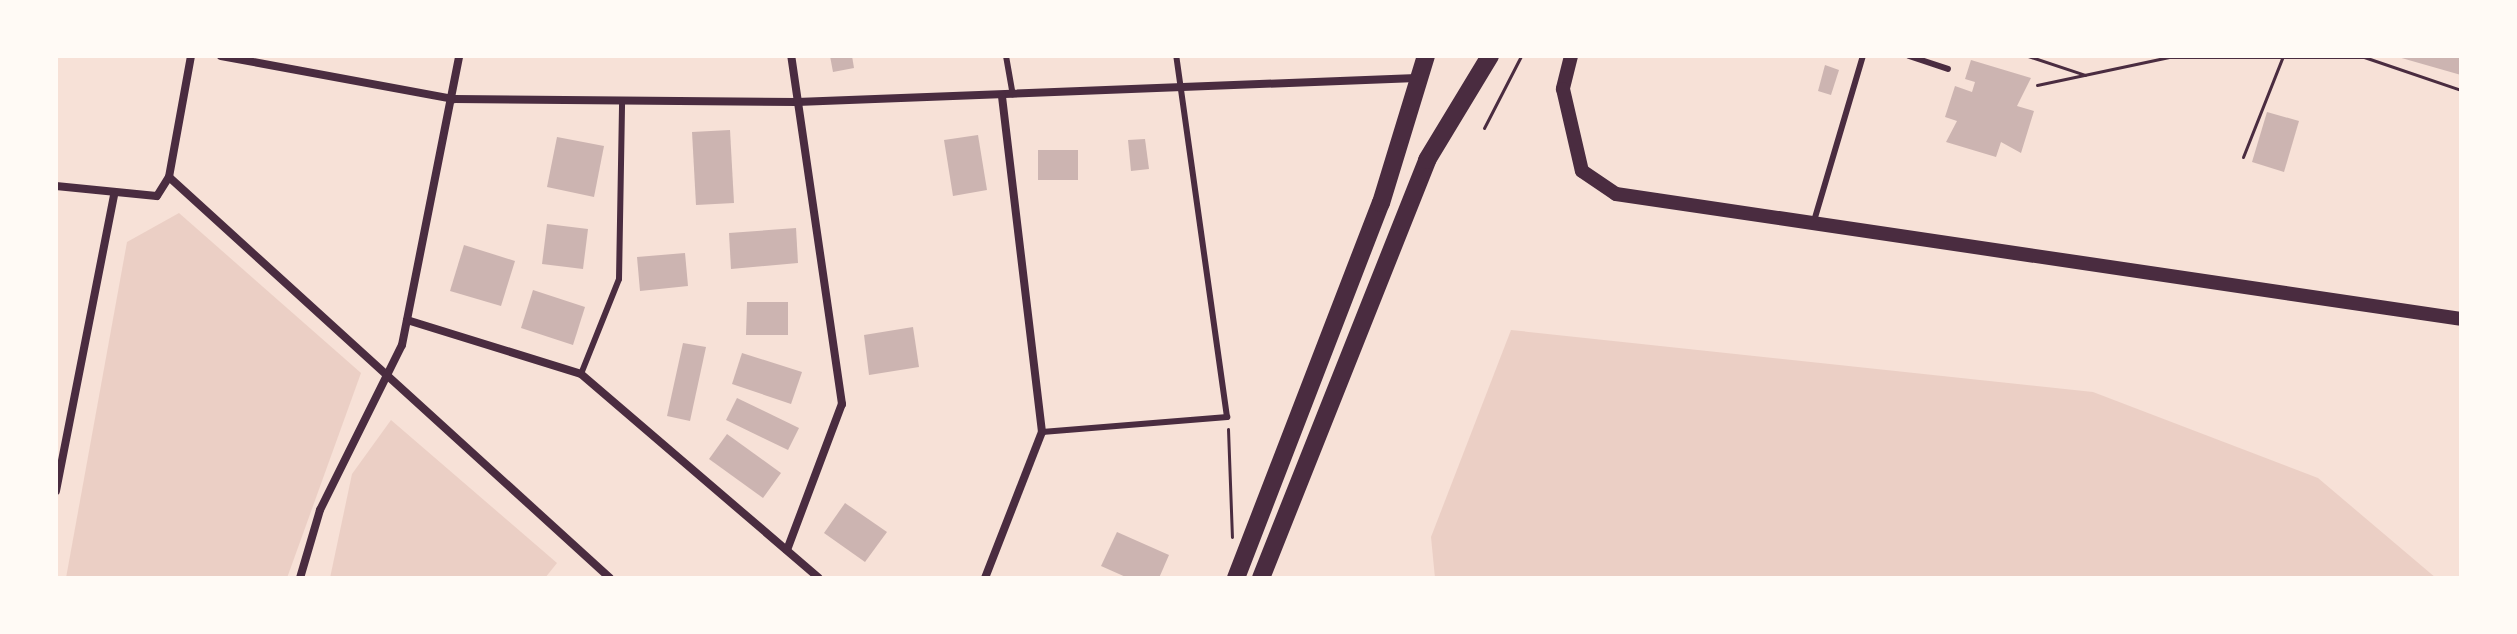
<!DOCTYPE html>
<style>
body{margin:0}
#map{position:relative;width:2517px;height:634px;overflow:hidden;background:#f7e1d7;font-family:Commissioner,sans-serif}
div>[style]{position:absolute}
.green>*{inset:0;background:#ebcfc5}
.building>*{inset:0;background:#ccb4b1}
.path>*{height:3px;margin:-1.5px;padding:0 1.5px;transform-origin:1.5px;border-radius:1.5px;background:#4a2c40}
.service>*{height:6px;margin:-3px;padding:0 3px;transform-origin:3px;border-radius:3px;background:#4a2c40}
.minor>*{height:8px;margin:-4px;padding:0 4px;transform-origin:4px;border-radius:4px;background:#4a2c40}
.tertiary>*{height:14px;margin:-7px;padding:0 7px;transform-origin:7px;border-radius:7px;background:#4a2c40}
.primary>*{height:18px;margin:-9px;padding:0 9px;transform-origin:9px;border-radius:9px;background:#4a2c40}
span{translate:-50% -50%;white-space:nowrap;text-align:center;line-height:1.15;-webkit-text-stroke:8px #fffaf5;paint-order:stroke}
.frame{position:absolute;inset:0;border:58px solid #fffaf5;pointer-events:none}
</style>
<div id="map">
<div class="green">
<div style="clip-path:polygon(179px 213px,361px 373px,287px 578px,66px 578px,127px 242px)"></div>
<div style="clip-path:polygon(1511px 330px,2093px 392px,2318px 478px,2436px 578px,1435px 578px,1431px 537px)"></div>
<div style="clip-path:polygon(391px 420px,557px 563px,545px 578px,330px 578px,352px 474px)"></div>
</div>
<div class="building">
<div style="clip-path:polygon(830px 56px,852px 56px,854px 68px,833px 72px)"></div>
<div style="clip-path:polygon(2398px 56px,2461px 56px,2461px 75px,2398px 57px)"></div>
<div style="clip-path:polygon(1971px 60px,2031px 78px,2017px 106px,2034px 111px,2021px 153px,2001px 142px,1996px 157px,1946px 142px,1957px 121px,1945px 117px,1955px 86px,1972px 92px,1975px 82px,1965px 79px)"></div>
<div style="clip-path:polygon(1825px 65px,1839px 70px,1831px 95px,1818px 91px)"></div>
<div style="clip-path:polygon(2267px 112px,2299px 121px,2284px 172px,2252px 162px)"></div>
<div style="clip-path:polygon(730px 130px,734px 203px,696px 205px,692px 132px)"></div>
<div style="clip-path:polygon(978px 135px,987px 190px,953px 196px,944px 140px)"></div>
<div style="clip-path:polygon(557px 137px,604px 146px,594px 197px,547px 187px)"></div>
<div style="clip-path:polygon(1145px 139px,1149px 169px,1131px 171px,1128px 140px)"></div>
<div style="clip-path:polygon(1038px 150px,1078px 150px,1078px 180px,1038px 180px)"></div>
<div style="clip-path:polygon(547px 224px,588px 229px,583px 269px,542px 264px)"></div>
<div style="clip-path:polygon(796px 228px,798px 263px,731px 269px,729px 233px)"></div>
<div style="clip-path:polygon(464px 245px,515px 261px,501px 306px,450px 291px)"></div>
<div style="clip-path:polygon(685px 253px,688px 286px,640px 291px,637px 257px)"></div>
<div style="clip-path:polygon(533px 290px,585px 307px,573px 345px,521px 328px)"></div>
<div style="clip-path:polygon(747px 302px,788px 302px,788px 335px,746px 335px)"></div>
<div style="clip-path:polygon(913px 327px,919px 367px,869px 375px,864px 335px)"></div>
<div style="clip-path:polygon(683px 343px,706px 347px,690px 421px,667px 416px)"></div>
<div style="clip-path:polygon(742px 353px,802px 372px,791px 404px,732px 384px)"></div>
<div style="clip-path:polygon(737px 398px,799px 428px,788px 450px,726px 420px)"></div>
<div style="clip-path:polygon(727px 434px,781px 473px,763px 498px,709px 459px)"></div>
<div style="clip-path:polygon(845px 503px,887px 532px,865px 562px,824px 533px)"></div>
<div style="clip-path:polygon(1117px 532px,1169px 555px,1159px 578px,1128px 578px,1101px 566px)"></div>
</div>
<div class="path">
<div style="left:1534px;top:56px;width:6px"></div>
<div style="left:2028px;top:56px;width:60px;rotate:18.4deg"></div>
<div style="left:2037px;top:85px;width:135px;rotate:-12deg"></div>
<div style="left:2169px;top:57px;width:195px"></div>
<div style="left:2364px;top:57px;width:102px;rotate:18.8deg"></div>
<div style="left:1484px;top:128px;width:81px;rotate:-62.8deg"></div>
<div style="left:2243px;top:157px;width:109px;rotate:-68.4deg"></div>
<div style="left:1228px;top:429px;width:108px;rotate:87.9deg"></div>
</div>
<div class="service">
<div style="left:1006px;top:56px;width:39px;rotate:80deg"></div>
<div style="left:1909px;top:56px;width:41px;rotate:18.4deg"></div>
<div style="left:1814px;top:221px;width:172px;rotate:-73.5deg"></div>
<div style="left:581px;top:374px;width:102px;rotate:-68.2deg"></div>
<div style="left:619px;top:279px;width:178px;rotate:-89deg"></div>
<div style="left:1042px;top:432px;width:186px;rotate:-4.6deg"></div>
<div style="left:1227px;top:417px;width:365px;rotate:-98deg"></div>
</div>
<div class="minor">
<div style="left:221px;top:56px;width:237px;rotate:10.5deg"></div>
<div style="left:454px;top:99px;width:343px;rotate:0.5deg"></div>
<div style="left:797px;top:102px;width:620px;rotate:-2.22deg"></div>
<div style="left:169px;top:177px;width:596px;rotate:42.28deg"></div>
<div style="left:56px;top:186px;width:101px;rotate:5.7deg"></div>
<div style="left:157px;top:196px;width:22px;rotate:-58deg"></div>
<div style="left:169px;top:177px;width:123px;rotate:-79.7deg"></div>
<div style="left:407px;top:320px;width:182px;rotate:17.2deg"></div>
<div style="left:581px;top:374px;width:313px;rotate:40.6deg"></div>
<div style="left:56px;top:491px;width:301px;rotate:-78.9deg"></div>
<div style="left:787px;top:550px;width:156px;rotate:-69.4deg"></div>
<div style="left:842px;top:404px;width:352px;rotate:-98.3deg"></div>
<div style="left:300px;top:578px;width:71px;rotate:-73.6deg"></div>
<div style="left:320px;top:510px;width:184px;rotate:-63.6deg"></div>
<div style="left:402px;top:345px;width:295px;rotate:-78.8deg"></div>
<div style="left:985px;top:578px;width:157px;rotate:-68.7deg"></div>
<div style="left:1042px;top:432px;width:339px;rotate:-96.8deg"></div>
</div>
<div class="tertiary">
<div style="left:1571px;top:56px;width:34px;rotate:104deg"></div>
<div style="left:1563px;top:89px;width:84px;rotate:77deg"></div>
<div style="left:1582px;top:171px;width:41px;rotate:34.1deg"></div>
<div style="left:1616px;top:194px;width:854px;rotate:8.41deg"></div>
</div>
<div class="primary">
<div style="left:1236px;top:578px;width:402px;rotate:-68.9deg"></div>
<div style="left:1381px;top:203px;width:154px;rotate:-73deg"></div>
<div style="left:1261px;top:578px;width:450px;rotate:-68.3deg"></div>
<div style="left:1427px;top:160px;width:122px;rotate:-58.8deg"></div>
</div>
<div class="frame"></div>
</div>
